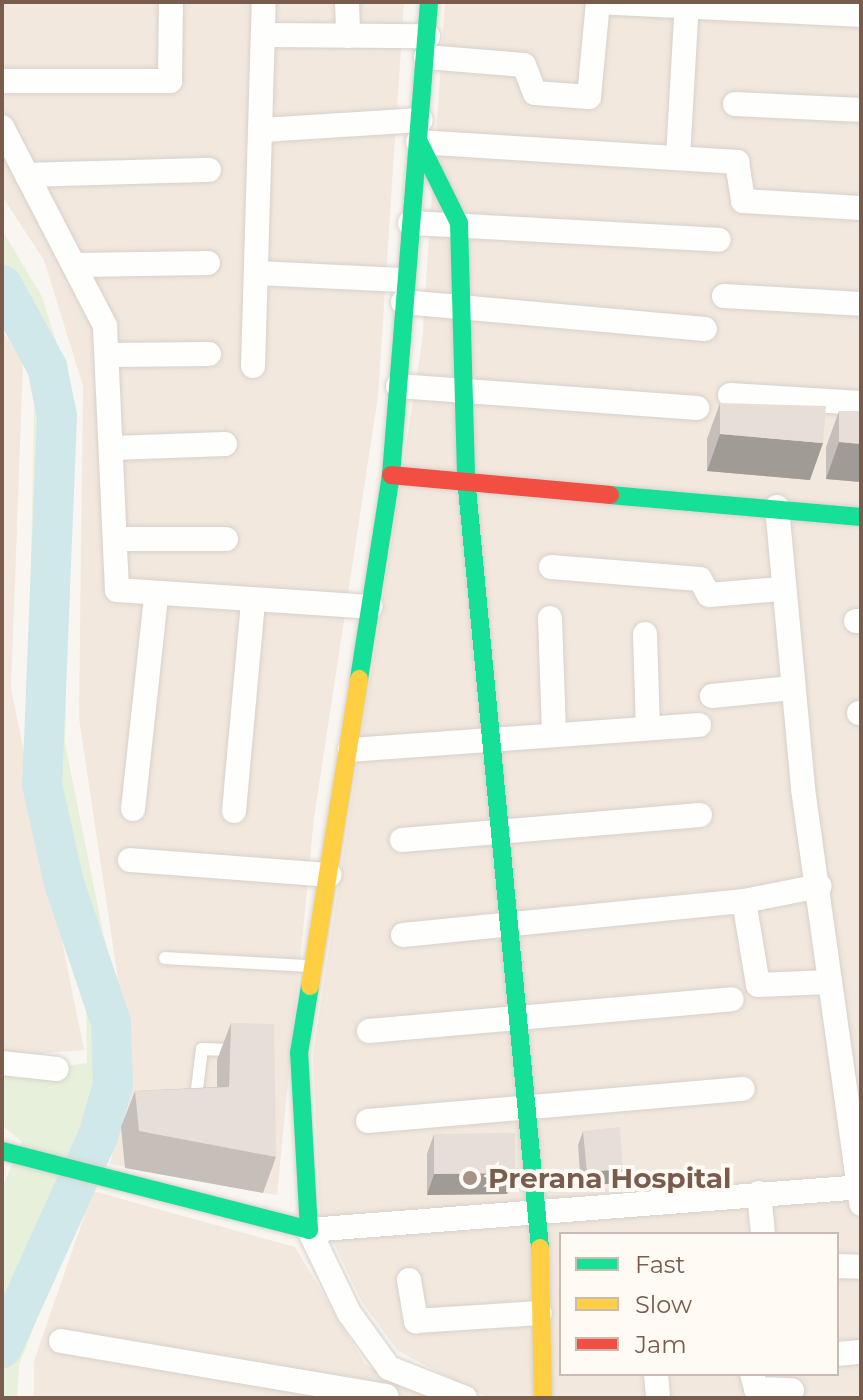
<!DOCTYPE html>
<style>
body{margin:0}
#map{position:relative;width:863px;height:1400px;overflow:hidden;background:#f9f5f0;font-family:Montserrat,sans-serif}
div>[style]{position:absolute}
.residential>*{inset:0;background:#f2e8de}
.green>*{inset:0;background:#e7f0db}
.river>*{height:40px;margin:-20px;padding:0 20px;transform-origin:20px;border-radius:20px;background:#d0e8ea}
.roads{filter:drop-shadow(0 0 2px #d7d1cb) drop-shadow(0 0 2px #d7d1cb)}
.lane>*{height:12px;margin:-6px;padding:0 6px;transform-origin:6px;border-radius:6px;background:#fefefd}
.street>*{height:24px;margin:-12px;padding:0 12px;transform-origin:12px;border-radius:12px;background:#fefefd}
.fast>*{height:18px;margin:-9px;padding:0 9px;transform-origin:9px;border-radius:9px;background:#16e098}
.slow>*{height:18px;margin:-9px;padding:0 9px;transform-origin:9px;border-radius:9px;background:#ffcf43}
.jam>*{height:18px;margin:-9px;padding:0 9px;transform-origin:9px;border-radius:9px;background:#f24e42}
.wall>*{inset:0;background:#c6bfb9}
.shaded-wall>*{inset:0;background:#a19b96}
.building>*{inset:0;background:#e6ded7}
.dots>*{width:22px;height:22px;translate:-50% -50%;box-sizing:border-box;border:4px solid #fffaf3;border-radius:50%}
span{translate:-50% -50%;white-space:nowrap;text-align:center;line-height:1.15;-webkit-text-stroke:8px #fffaf3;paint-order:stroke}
.poi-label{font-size:28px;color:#7a5c4d;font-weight:700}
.left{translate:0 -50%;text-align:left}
.frame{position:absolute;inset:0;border:4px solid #7a5c4d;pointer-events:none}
.legend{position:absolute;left:559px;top:1232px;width:280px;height:144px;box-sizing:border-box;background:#fffaf3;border:2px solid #cabbb1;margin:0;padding:10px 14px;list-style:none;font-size:24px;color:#7a5c4d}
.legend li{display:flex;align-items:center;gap:16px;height:40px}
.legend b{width:40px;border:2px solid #cabbb1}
</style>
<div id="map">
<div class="residential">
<div style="clip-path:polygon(2px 2px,404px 2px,378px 396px,314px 818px,277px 1195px,110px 1164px,131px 1067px,79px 718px,83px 386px,44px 260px,2px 196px)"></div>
<div style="clip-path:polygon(evenodd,445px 2px,861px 2px,861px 1398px,488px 1398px,398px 1351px,362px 1302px,320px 1214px,313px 1054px,422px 342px,445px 2px,561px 1234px,837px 1234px,837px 1374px,561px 1374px,561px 1234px)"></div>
<div style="clip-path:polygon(2px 330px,23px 362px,11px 688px,84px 1050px,2px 1057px)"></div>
<div style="clip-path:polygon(93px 1191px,295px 1247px,365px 1364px,430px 1398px,34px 1398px,34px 1361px)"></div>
</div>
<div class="green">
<div style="clip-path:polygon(2px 230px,42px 297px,70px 386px,65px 744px,119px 1011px,123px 1075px,103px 1150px,19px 1365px,17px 1398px,2px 1398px,2px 1188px,22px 1142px,2px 1125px,2px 1076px,87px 1063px,86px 997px,36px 786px,28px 700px,35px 370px,2px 310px)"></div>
</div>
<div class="river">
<div style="left:2px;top:285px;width:94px;rotate:61.2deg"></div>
<div style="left:47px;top:367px;width:50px;rotate:78.5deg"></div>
<div style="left:57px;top:416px;width:368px;rotate:92.3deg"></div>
<div style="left:42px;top:784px;width:101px;rotate:77.5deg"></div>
<div style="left:64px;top:883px;width:148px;rotate:71.4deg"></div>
<div style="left:111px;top:1023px;width:62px;rotate:88.2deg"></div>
<div style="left:113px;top:1085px;width:53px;rotate:106.4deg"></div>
<div style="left:98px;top:1136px;width:233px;rotate:114.4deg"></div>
</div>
<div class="roads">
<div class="lane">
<div style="left:165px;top:958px;width:144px;rotate:3.2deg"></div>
<div style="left:195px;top:1105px;width:56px;rotate:-82.9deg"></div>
<div style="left:202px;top:1049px;width:33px;rotate:2deg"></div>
</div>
<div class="street">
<div style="left:347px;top:2px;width:34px;rotate:88deg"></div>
<div style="left:598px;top:2px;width:263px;rotate:2.8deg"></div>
<div style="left:265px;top:35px;width:163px;rotate:0.4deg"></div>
<div style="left:426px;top:57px;width:98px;rotate:4.7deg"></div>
<div style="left:524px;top:65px;width:30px;rotate:69deg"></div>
<div style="left:535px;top:93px;width:54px;rotate:4.2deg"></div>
<div style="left:589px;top:97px;width:95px;rotate:-84.6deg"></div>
<div style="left:2px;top:81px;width:168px"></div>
<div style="left:170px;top:81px;width:79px;rotate:-89.3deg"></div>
<div style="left:735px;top:104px;width:126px;rotate:2.7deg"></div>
<div style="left:2px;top:127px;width:224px;rotate:62.6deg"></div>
<div style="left:105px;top:326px;width:264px;rotate:87.4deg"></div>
<div style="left:117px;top:590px;width:254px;rotate:3.8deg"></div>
<div style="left:263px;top:130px;width:158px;rotate:-3.6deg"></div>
<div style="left:418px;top:142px;width:320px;rotate:3.6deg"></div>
<div style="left:737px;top:162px;width:39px;rotate:81deg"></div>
<div style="left:743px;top:201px;width:118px;rotate:3.4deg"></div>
<div style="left:678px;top:157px;width:155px;rotate:-86.7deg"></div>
<div style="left:27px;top:175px;width:182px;rotate:-1.6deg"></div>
<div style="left:410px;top:223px;width:309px;rotate:3.1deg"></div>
<div style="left:75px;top:265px;width:133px;rotate:-0.9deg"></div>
<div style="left:257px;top:273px;width:145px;rotate:2.8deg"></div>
<div style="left:724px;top:296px;width:137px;rotate:3.3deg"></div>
<div style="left:403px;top:302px;width:303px;rotate:5.1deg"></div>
<div style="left:111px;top:355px;width:98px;rotate:-0.6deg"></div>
<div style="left:253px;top:366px;width:364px;rotate:-88.3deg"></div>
<div style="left:398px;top:386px;width:300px;rotate:4.2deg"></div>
<div style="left:730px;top:395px;width:131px;rotate:3.5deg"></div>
<div style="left:113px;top:448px;width:112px;rotate:-2deg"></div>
<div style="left:777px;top:507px;width:283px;rotate:84.7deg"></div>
<div style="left:803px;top:789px;width:419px;rotate:82deg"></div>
<div style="left:118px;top:539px;width:108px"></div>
<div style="left:551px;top:567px;width:149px;rotate:4.6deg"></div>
<div style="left:700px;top:579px;width:18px;rotate:61deg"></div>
<div style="left:709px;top:595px;width:72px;rotate:-4.8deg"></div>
<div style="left:550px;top:618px;width:117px;rotate:88deg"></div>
<div style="left:856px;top:621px;width:5px"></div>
<div style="left:645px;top:634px;width:94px;rotate:88.2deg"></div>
<div style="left:712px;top:696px;width:80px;rotate:-5.7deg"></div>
<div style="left:859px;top:713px;width:2px"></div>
<div style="left:350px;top:750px;width:350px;rotate:-4.1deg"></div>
<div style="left:133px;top:809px;width:214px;rotate:-83.8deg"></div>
<div style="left:234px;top:811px;width:209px;rotate:-84.8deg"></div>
<div style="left:402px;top:840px;width:299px;rotate:-4.8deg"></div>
<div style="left:130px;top:860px;width:200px;rotate:4.3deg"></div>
<div style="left:744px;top:901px;width:85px;rotate:80.5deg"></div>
<div style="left:758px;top:985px;width:72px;rotate:-2.4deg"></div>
<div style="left:403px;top:935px;width:343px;rotate:-5.7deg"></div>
<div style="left:744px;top:901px;width:77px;rotate:-11.2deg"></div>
<div style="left:369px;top:1031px;width:364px;rotate:-5deg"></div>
<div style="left:2px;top:1063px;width:55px;rotate:6.2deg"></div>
<div style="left:368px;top:1121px;width:376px;rotate:-4.9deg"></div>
<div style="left:759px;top:1193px;width:41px;rotate:84.4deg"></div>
<div style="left:837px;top:1266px;width:24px;rotate:2deg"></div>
<div style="left:409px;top:1280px;width:42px;rotate:80.3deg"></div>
<div style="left:416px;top:1321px;width:124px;rotate:-3.7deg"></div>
<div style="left:61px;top:1341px;width:330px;rotate:9.6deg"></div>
<div style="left:837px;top:1354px;width:24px;rotate:-5deg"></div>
<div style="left:656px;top:1374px;width:24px;rotate:85deg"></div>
<div style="left:752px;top:1374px;width:16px;rotate:75deg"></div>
<div style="left:756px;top:1389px;width:36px;rotate:2deg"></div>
<div style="left:465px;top:1398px;width:82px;rotate:-158.5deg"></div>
<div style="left:389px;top:1368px;width:68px;rotate:-126deg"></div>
<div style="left:349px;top:1313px;width:92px;rotate:-115.7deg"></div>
<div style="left:309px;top:1230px;width:554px;rotate:-4.45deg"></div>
</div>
<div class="fast">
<div style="left:419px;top:142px;width:90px;rotate:63.7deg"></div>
<div style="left:459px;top:223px;width:255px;rotate:88.4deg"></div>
<div style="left:466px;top:478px;width:774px;rotate:84.51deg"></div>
<div style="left:610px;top:495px;width:252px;rotate:5deg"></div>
<div style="left:359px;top:679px;width:206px;rotate:-81.1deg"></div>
<div style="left:391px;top:475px;width:475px;rotate:-85.4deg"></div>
<div style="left:2px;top:1151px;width:317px;rotate:14.4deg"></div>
<div style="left:309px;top:1230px;width:177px;rotate:-93.2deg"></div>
<div style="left:299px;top:1053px;width:68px;rotate:-80.7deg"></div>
</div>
<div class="slow">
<div style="left:310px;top:986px;width:311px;rotate:-80.9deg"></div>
<div style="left:540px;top:1248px;width:150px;rotate:88.9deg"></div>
</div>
<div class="jam">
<div style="left:391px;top:475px;width:220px;rotate:5.2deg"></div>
</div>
</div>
<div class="wall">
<div style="clip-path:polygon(720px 403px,810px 480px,707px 471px,707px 439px)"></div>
<div style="clip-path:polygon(839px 411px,861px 411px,861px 482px,826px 479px,826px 447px)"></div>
<div style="clip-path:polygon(231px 1023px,276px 1157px,263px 1193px,125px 1168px,121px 1127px,135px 1091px,217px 1087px,217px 1060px)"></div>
<div style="clip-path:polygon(583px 1131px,623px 1169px,618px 1183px,581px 1186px,578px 1145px)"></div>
<div style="clip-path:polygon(434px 1134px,507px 1194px,427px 1195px,427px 1154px)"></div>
</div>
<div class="shaded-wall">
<div style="clip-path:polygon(720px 434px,823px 443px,810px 480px,707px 471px)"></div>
<div style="clip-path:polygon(839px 442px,861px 444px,861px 482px,826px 479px)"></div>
<div style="clip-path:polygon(623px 1169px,618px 1183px,581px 1186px,587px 1172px)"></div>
<div style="clip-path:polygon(515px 1173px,507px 1194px,427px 1195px,434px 1174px)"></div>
</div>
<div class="building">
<div style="clip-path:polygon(720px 403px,826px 406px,823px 443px,720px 434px)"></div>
<div style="clip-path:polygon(839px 411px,861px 411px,861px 444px,839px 442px)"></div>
<div style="clip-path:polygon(231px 1023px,274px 1024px,276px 1157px,139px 1131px,135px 1091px,229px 1087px)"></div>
<div style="clip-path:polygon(620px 1127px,623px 1169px,587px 1172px,583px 1131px)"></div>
<div style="clip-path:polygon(515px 1133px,515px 1173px,434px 1174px,434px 1134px)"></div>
</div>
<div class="dots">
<div style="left:470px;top:1178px;background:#a69286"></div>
</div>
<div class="poi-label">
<span class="left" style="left:488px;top:1178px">Prerana Hospital</span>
</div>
<div class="frame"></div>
<ul class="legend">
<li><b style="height:10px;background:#16e098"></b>Fast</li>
<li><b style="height:10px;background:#ffcf43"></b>Slow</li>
<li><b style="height:10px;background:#f24e42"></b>Jam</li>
</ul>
</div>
